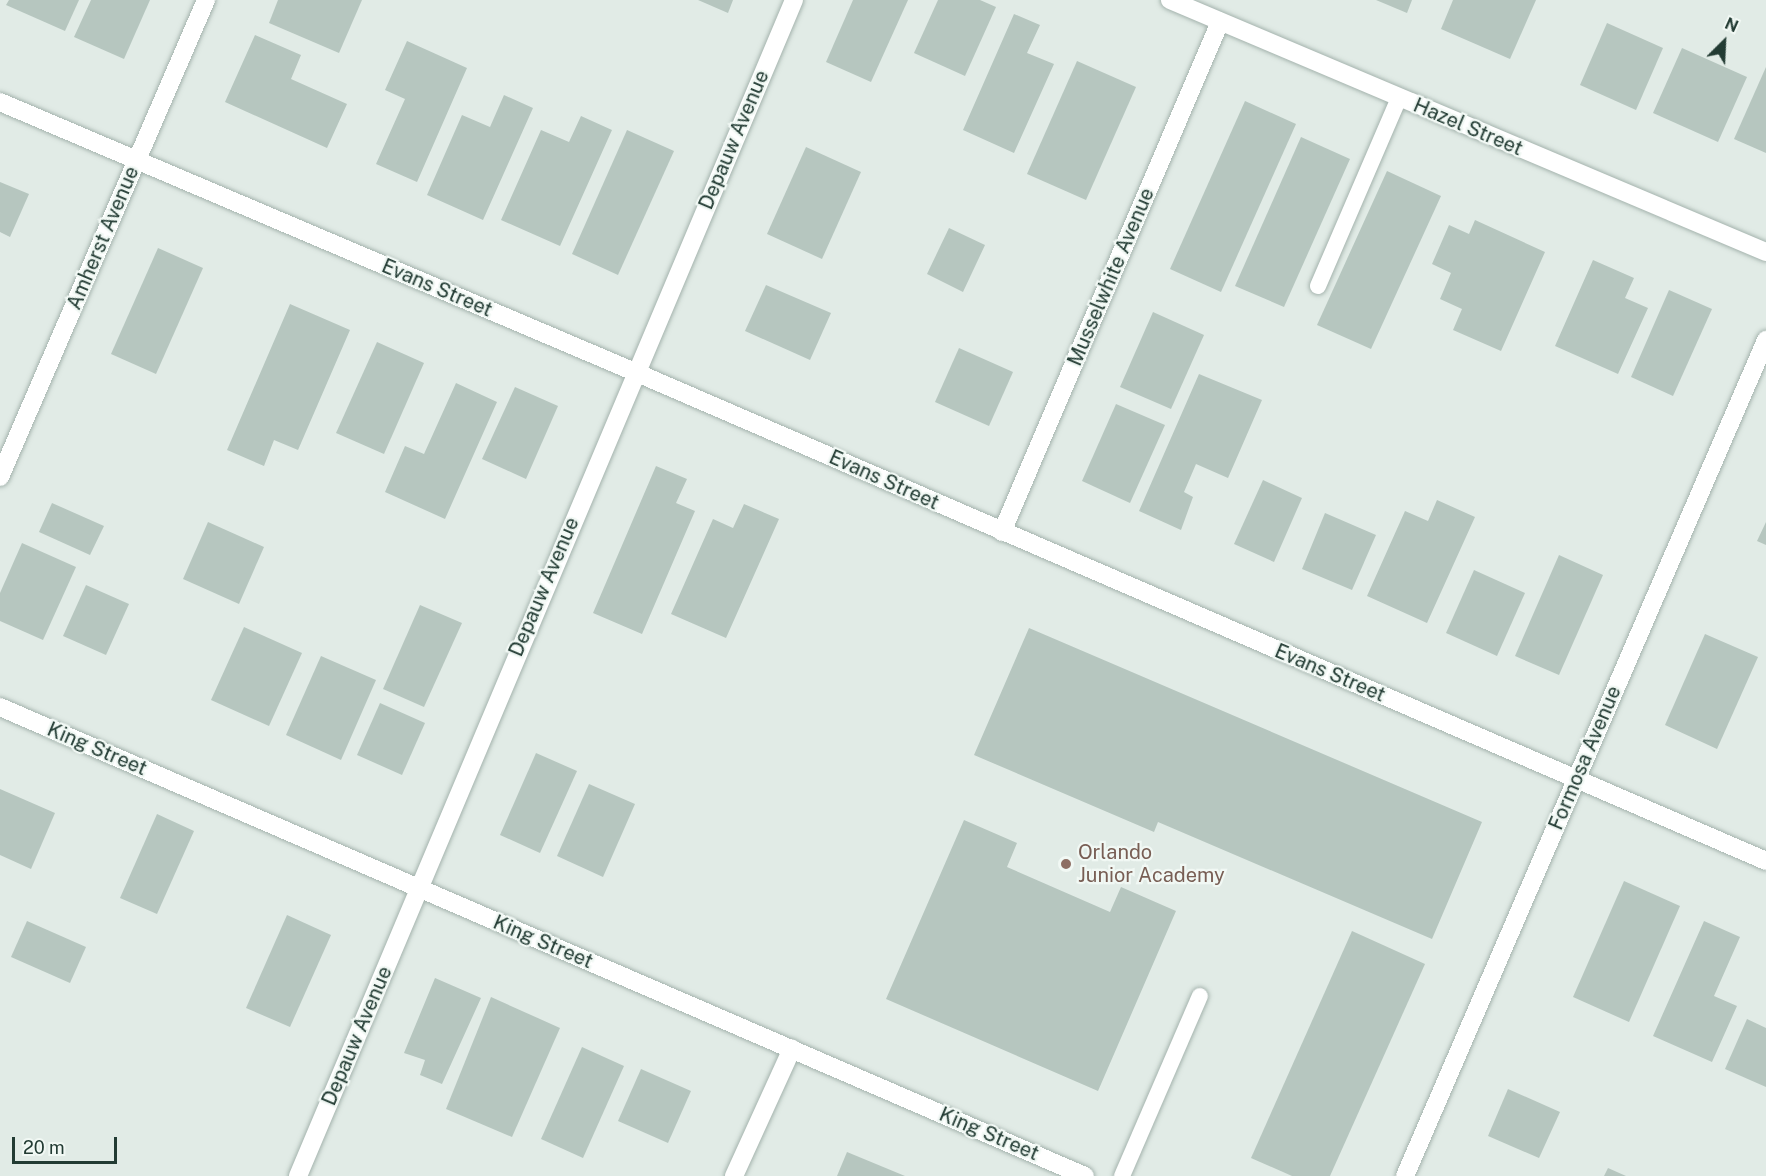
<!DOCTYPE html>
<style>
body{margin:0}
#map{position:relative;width:1766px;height:1176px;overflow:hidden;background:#e1ebe6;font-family:"Public Sans",sans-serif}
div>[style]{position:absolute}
.building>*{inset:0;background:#b6c6bf}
.roads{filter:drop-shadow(0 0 2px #a4b3ad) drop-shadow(0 0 2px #a4b3ad)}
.lane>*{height:16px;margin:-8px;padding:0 8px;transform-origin:8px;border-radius:8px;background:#fff}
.street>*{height:18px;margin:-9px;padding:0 9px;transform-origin:9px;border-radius:9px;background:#fff}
.secondary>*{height:18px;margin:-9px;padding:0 9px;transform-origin:9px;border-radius:9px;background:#fff}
.dots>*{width:16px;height:16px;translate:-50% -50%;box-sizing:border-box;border:3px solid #f1f8f4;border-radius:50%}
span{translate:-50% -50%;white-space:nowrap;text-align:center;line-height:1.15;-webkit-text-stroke:4.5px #f1f8f4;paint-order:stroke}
.street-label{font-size:20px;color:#223b33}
.education-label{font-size:20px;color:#785e54}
.left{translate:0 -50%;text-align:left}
.north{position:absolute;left:1694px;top:12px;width:60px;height:60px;-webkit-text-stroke:4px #f1f8f4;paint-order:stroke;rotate:24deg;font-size:16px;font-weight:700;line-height:24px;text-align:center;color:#223b33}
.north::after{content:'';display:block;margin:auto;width:21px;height:27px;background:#223b33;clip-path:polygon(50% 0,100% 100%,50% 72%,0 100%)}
.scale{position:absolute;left:12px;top:1137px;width:105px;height:27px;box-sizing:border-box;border:3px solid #223b33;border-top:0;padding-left:8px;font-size:18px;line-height:21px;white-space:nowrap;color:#223b33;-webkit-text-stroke:4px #f1f8f4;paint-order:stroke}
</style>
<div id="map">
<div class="building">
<div style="clip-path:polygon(9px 0,79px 0,65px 31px,6px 5px)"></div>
<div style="clip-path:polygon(91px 0,150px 0,124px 59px,74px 37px)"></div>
<div style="clip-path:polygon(278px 0,362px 0,339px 53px,269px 23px)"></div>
<div style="clip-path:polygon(698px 0,733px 0,728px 13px)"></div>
<div style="clip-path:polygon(853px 0,908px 0,871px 82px,826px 62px)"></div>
<div style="clip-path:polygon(938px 0,980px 0,996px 7px,965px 76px,914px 53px)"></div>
<div style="clip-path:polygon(1376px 0,1412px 0,1407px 13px)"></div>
<div style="clip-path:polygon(1453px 0,1536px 0,1510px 59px,1441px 29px)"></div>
<div style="clip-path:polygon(1014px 14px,1040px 25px,1027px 53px,1054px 64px,1014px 153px,963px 130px)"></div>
<div style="clip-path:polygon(1607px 23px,1663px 48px,1636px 110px,1580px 85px)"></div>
<div style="clip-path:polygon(255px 35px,301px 55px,291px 79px,347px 104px,327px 148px,225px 102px)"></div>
<div style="clip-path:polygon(407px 41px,467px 68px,417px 182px,376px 164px,405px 99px,385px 90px)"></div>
<div style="clip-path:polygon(1682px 48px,1747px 77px,1718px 142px,1653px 113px)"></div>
<div style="clip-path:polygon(1077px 61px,1136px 87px,1086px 200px,1027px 174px)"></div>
<div style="clip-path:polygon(1766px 67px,1766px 153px,1734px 139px)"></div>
<div style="clip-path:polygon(504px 95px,533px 108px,483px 220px,427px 195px,462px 115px,490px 127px)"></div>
<div style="clip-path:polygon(1245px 101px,1296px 124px,1221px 292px,1170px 269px)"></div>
<div style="clip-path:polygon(581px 116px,612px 130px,560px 246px,501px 220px,541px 130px,569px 142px)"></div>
<div style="clip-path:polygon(627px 130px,674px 151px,618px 275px,572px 254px)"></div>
<div style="clip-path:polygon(1301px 137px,1350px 159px,1284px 307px,1235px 286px)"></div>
<div style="clip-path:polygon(806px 147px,861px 172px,822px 259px,767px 234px)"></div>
<div style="clip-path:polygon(1387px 171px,1441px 196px,1371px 349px,1317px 325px)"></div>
<div style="clip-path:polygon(0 182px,29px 194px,10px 237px,0 232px)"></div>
<div style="clip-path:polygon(1475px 220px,1545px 252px,1501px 351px,1453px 330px,1462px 309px,1440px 299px,1451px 273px,1432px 264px,1449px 225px,1469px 234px)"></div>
<div style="clip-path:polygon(949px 228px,985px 245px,963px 292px,927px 274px)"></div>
<div style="clip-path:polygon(158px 248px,203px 268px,156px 374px,111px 354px)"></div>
<div style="clip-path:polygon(1593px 260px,1634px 278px,1625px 298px,1648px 308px,1618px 374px,1555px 346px)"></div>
<div style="clip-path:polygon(766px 285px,831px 313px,810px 360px,745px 331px)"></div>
<div style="clip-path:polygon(1669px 290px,1712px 309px,1673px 396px,1631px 377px)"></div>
<div style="clip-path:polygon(290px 304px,350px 330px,298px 450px,274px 440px,264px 466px,227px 450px)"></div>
<div style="clip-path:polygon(1153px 312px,1204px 335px,1171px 409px,1120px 387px)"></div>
<div style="clip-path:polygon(377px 342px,424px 363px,384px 454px,336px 433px)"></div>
<div style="clip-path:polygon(959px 348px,1013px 372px,989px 426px,935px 402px)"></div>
<div style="clip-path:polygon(1199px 374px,1262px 400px,1228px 478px,1196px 464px,1184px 492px,1193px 497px,1181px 530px,1139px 511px)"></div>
<div style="clip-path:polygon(456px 383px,497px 402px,445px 519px,385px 492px,405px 446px,424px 454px)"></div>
<div style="clip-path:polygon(515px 387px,558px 406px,526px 479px,482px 459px)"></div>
<div style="clip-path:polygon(1116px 404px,1165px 425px,1130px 503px,1082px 481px)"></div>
<div style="clip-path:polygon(656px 466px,687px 479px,676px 503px,695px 511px,642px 634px,593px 613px)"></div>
<div style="clip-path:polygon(1263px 480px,1302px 498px,1274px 562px,1234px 544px)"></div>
<div style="clip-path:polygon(1437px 500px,1475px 517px,1427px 623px,1367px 596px,1405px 511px,1428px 521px)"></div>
<div style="clip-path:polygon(52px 503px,104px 526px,90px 555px,39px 532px)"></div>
<div style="clip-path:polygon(744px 504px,779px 519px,726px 638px,671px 614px,713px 519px,733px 528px)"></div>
<div style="clip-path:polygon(1325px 513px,1376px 535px,1352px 590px,1302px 569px)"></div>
<div style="clip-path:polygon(208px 522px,264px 547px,239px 604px,183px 579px)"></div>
<div style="clip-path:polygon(1766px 522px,1766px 545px,1757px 541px)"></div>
<div style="clip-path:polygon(22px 543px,76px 567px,43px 640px,0 621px,0 593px)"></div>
<div style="clip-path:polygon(1559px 555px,1603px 575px,1559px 675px,1515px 656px)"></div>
<div style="clip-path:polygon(1474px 570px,1525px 593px,1497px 656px,1446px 633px)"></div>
<div style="clip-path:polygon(86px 585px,129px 604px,106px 655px,63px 636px)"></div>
<div style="clip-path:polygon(420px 605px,462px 623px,424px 707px,383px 689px)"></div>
<div style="clip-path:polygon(244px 627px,302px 653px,269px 726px,211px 700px)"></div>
<div style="clip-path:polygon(1029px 628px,1482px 822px,1432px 939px,1158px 822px,1154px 832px,974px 755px)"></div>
<div style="clip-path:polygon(1705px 634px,1758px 657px,1717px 749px,1665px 725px)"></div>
<div style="clip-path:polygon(321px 656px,376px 680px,341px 760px,286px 735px)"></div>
<div style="clip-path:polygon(380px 703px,425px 723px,402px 775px,357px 755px)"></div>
<div style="clip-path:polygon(536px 753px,577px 771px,540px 853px,500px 835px)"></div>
<div style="clip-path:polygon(589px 784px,635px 804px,603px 877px,557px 856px)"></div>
<div style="clip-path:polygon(0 789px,55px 813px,31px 869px,0 855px)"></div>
<div style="clip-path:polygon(157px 814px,194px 831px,157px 914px,120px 898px)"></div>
<div style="clip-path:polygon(964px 820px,1017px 843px,1007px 867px,1110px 912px,1121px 887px,1176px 911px,1098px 1091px,886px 999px)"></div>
<div style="clip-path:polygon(1624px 881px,1680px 906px,1629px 1022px,1573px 997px)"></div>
<div style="clip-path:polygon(287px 915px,331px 935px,290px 1027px,246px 1008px)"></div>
<div style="clip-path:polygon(27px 921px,86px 947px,70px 983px,11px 957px)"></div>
<div style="clip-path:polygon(1704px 921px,1740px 937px,1714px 996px,1737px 1006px,1712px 1062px,1653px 1036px)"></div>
<div style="clip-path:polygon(1352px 931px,1425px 964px,1330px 1176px,1292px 1176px,1251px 1158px)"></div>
<div style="clip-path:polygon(435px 978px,481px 998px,442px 1084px,420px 1075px,425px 1060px,404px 1053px)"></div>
<div style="clip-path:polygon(491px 997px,560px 1028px,512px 1137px,446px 1109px)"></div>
<div style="clip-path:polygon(1747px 1019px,1766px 1028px,1766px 1087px,1725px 1069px)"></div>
<div style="clip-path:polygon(582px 1047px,624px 1066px,583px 1158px,541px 1139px)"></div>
<div style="clip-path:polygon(641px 1069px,691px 1091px,668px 1143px,618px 1121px)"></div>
<div style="clip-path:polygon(1508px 1089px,1560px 1112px,1539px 1158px,1488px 1136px)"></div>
<div style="clip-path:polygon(847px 1152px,905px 1176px,837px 1176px)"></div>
<div style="clip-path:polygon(1608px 1168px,1626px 1176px,1604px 1176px)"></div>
</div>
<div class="roads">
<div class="lane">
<div style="left:1318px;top:286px;width:205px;rotate:-66.7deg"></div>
<div style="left:1122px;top:1176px;width:196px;rotate:-66.6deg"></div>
</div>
<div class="street">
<div style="left:1170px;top:0;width:647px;rotate:22.92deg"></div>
<div style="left:0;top:102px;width:690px;rotate:23.04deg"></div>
<div style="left:635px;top:372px;width:1232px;rotate:23.38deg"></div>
<div style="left:0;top:477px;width:520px;rotate:-66.64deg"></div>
<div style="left:1002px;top:532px;width:555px;rotate:-66.86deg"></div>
<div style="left:0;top:707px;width:1182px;rotate:23.38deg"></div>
<div style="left:298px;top:1176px;width:1276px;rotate:-67.13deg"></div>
<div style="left:734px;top:1176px;width:140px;rotate:-65.5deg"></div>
</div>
<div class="secondary">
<div style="left:1405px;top:1176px;width:911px;rotate:-66.64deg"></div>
</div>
</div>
<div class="dots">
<div style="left:1066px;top:864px;background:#8d6e63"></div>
</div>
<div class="street-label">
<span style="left:1468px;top:127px;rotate:23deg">Hazel Street</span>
<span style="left:734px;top:140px;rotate:-67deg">Depauw Avenue</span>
<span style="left:103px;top:238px;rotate:-67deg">Amherst Avenue</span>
<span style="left:1111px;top:277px;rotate:-67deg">Musselwhite Avenue</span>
<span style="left:437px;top:288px;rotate:23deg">Evans Street</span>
<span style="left:884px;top:480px;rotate:24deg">Evans Street</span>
<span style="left:544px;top:587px;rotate:-67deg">Depauw Avenue</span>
<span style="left:1330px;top:673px;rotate:23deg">Evans Street</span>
<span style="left:97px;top:749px;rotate:23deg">King Street</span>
<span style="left:1585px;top:758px;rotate:-67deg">Formosa Avenue</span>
<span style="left:543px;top:942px;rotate:23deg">King Street</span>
<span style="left:357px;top:1036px;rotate:-67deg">Depauw Avenue</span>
<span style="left:989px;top:1134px;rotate:23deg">King Street</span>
</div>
<div class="education-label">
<span class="left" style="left:1078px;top:864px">Orlando<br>Junior Academy</span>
</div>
<div class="north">N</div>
<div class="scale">20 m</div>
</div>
